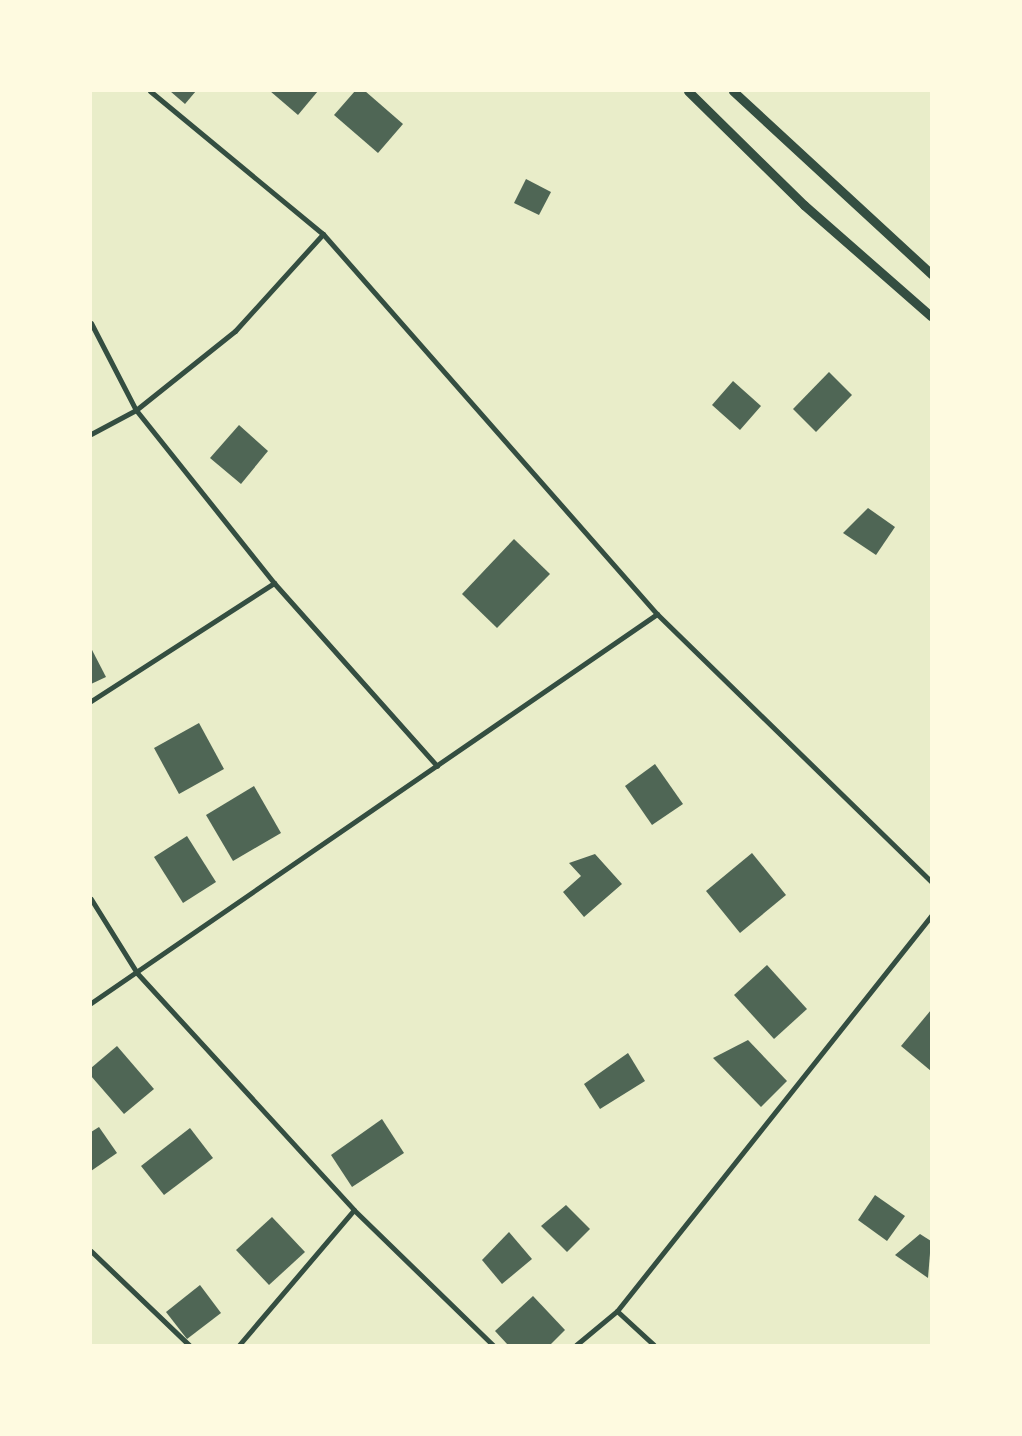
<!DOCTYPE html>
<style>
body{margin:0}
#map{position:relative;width:1022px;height:1436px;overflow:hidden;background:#e9edc9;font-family:"Fira Sans",sans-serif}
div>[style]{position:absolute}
.building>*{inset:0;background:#4f6655}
.minor>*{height:5px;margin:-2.5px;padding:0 2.5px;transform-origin:2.5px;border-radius:2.5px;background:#344e41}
.tertiary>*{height:9px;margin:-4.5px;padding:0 4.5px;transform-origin:4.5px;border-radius:4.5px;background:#344e41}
span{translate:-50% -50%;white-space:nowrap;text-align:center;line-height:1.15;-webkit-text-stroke:5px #fefae0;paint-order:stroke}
.frame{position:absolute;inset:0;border:92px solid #fefae0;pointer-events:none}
</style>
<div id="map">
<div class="building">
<div style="clip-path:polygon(170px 91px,196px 91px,185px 104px)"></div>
<div style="clip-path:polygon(270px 91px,318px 91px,298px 115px)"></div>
<div style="clip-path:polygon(355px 91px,365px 91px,403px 124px,378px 153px,334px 115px)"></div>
<div style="clip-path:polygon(526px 179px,551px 192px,539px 215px,514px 203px)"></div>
<div style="clip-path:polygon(829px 372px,852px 395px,816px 432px,793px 409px)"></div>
<div style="clip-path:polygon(733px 381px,761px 406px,740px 430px,712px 405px)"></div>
<div style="clip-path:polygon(239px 425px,268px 451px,241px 484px,210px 458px)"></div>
<div style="clip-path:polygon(868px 508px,895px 527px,876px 555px,843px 533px)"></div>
<div style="clip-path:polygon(514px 539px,550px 574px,497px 628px,462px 594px)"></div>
<div style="clip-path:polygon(91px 648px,106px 677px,91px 684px)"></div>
<div style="clip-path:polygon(199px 723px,224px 769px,179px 794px,154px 748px)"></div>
<div style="clip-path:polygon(655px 764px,683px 804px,652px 825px,625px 786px)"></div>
<div style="clip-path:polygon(254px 786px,281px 833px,233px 861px,206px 815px)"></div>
<div style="clip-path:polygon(187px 836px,216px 882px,183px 903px,154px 857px)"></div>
<div style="clip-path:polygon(752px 853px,786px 895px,740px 933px,706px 891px)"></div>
<div style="clip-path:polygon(595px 854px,622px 884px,584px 917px,563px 892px,581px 876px,569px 863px)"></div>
<div style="clip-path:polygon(767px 965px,807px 1009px,774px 1039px,734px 995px)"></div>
<div style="clip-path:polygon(931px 1010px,931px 1071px,901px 1046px)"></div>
<div style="clip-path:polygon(748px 1040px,787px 1081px,761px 1107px,713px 1058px)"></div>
<div style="clip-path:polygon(117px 1046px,154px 1089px,124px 1114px,91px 1076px,91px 1068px)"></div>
<div style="clip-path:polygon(628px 1053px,645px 1081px,600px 1109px,584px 1084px)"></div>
<div style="clip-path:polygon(382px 1119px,404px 1153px,352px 1187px,331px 1155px)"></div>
<div style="clip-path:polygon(99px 1127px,117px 1153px,91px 1171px,91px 1132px)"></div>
<div style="clip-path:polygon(190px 1128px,213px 1158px,164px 1195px,141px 1166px)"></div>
<div style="clip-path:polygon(875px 1195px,905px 1216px,887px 1241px,858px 1220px)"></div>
<div style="clip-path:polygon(566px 1205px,590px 1229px,567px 1252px,541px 1226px)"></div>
<div style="clip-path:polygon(272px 1217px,305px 1252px,269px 1285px,236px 1250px)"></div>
<div style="clip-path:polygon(509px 1232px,532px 1259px,502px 1284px,482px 1260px)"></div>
<div style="clip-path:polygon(920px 1234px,931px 1241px,928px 1278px,895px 1255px)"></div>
<div style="clip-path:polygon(200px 1285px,221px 1313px,187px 1339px,166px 1312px)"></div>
<div style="clip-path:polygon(533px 1296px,565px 1330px,550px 1345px,508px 1345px,495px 1331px)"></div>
</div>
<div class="minor">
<div style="left:150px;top:91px;width:224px;rotate:39.6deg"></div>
<div style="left:323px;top:234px;width:506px;rotate:48.69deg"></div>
<div style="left:657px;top:614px;width:383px;rotate:44.3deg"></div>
<div style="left:91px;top:323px;width:98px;rotate:62.7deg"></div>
<div style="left:136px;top:410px;width:221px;rotate:51.4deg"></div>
<div style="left:274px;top:583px;width:245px;rotate:48.3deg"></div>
<div style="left:91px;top:434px;width:51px;rotate:-28.1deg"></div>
<div style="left:136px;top:410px;width:127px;rotate:-38.6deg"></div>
<div style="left:235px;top:331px;width:131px;rotate:-47.8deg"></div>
<div style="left:91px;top:701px;width:218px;rotate:-32.8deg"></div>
<div style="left:91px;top:899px;width:87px;rotate:58.1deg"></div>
<div style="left:137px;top:973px;width:321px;rotate:47.5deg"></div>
<div style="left:354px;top:1210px;width:194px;rotate:44.2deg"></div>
<div style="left:91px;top:1003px;width:687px;rotate:-34.5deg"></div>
<div style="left:91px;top:1251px;width:136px;rotate:43.8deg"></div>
<div style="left:617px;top:1311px;width:50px;rotate:42.6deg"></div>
<div style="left:239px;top:1345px;width:177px;rotate:-49.6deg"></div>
<div style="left:576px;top:1345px;width:53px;rotate:-39.7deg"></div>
<div style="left:617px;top:1311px;width:505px;rotate:-51.52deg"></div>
</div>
<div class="tertiary">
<div style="left:688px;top:91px;width:163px;rotate:44.5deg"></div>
<div style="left:804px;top:205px;width:169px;rotate:41.2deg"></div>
<div style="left:733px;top:91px;width:270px;rotate:42.7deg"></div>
</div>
<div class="frame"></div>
</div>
